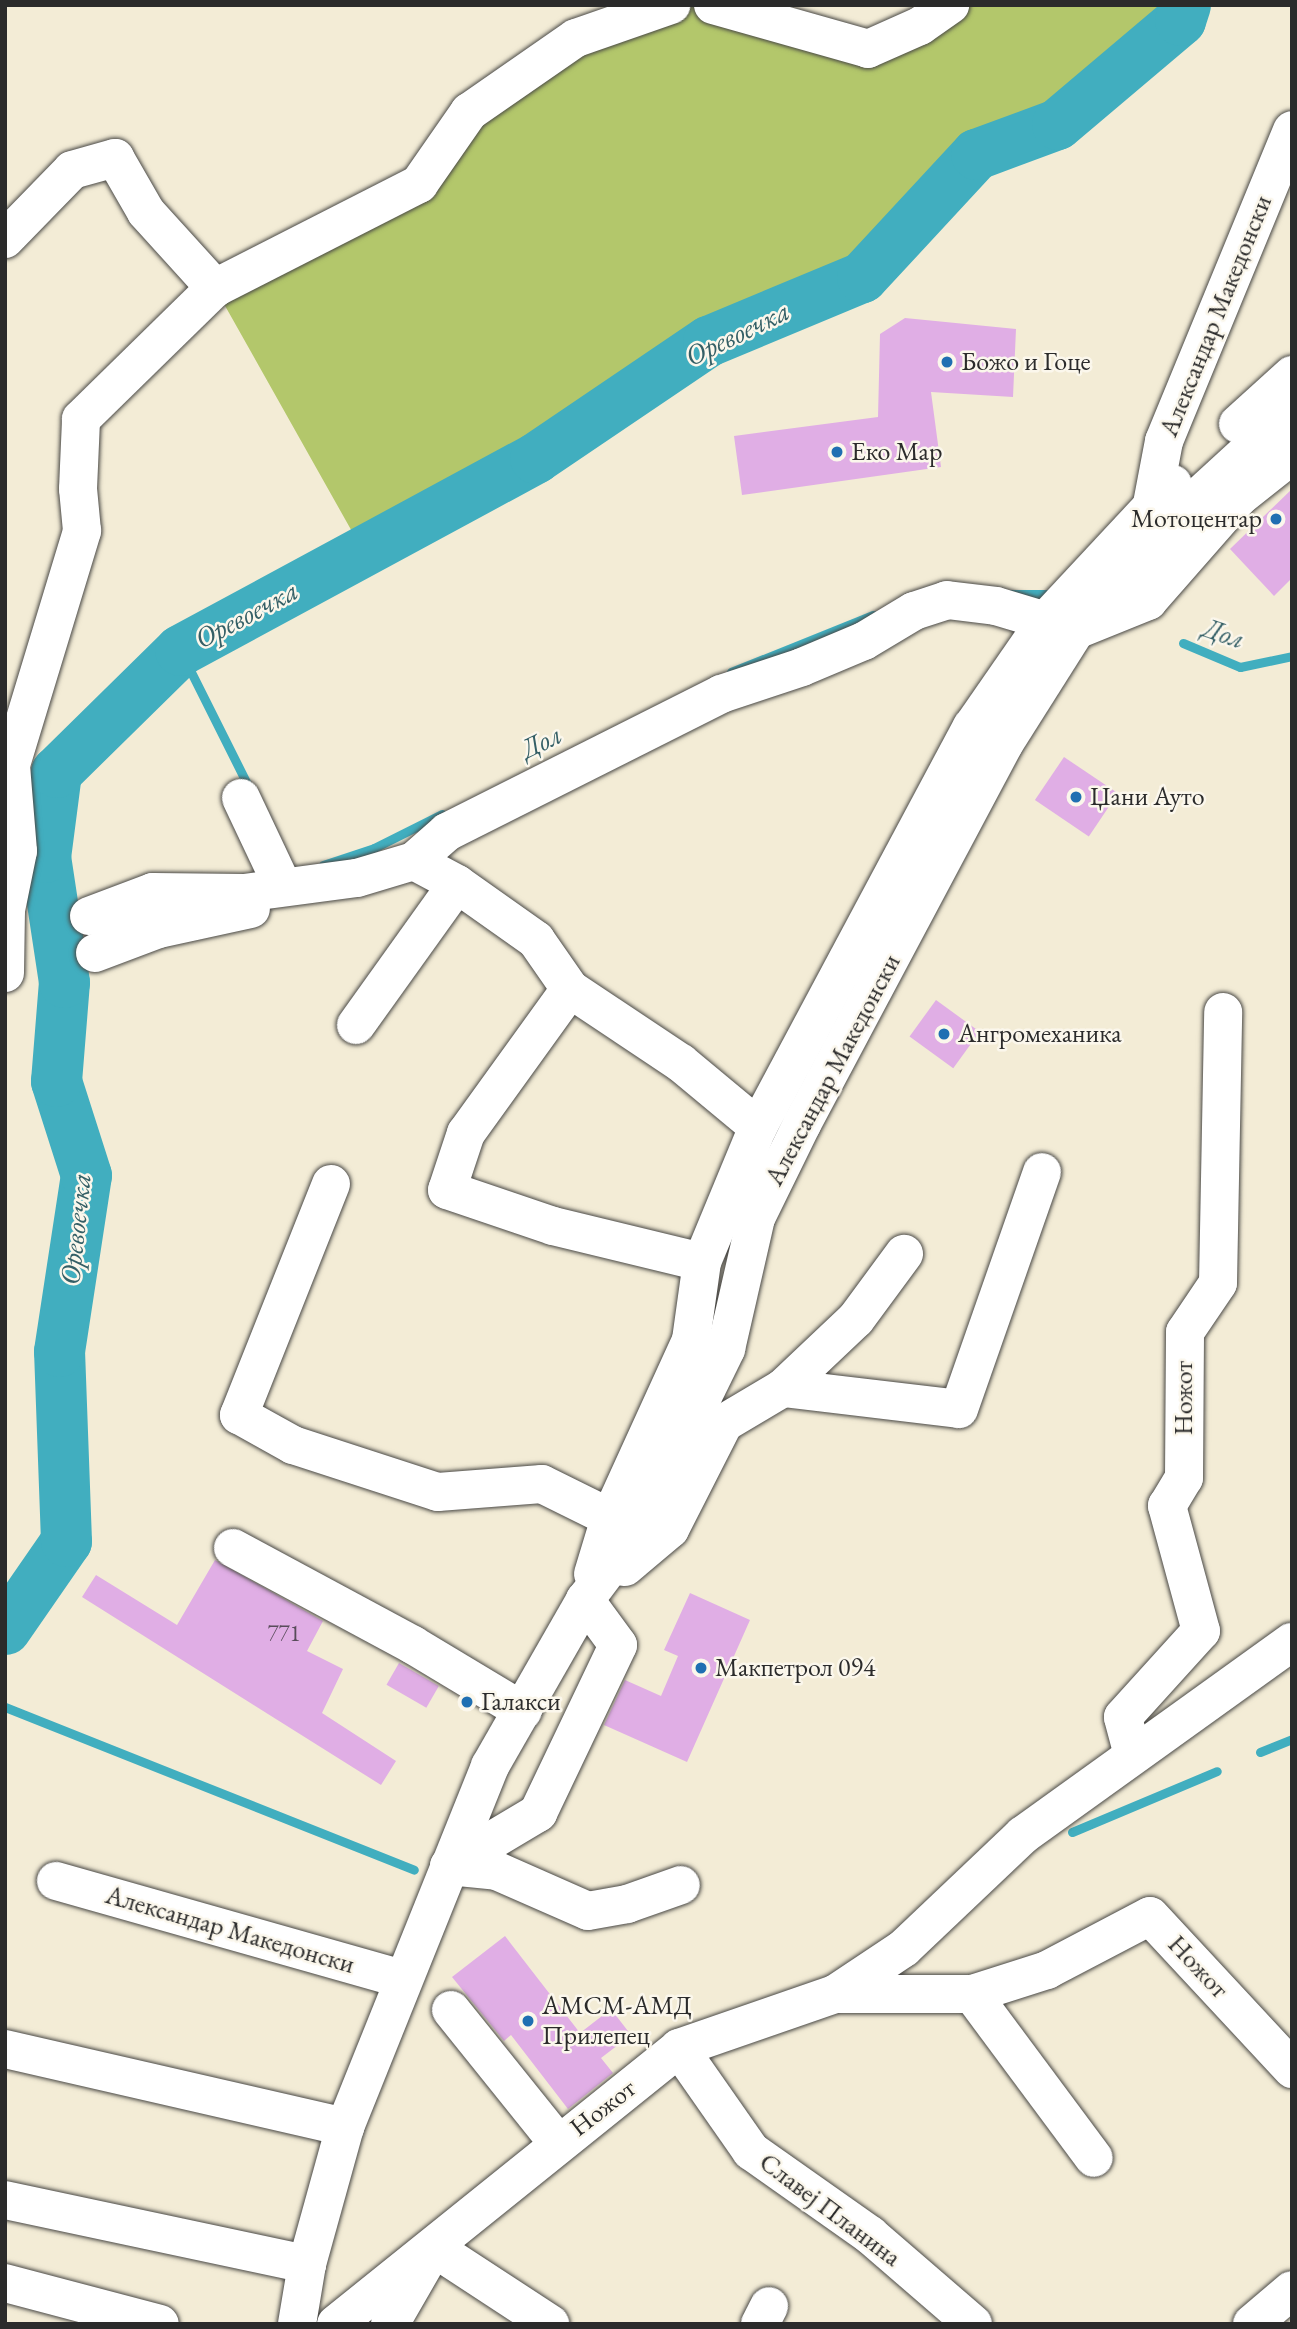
<!DOCTYPE html>
<html>
<head>
<meta charset="utf-8">
<style>
	body { margin:0 }
	#map { position:relative; width:1297px; height:2329px; overflow:hidden; background:#f3ecd6; font-family:"EB Garamond",serif }
	div>[style] { position:absolute }
	.green>* { inset:0; background:#b3c76b }
	.stream>* { height:9px; margin:-4.5px; padding:0 4.5px; transform-origin:4.5px; border-radius:4.5px; background:#41aebf }
	.river>* { height:51px; margin:-25.5px; padding:0 25.5px; transform-origin:25.5px; border-radius:25.5px; background:#41aebf }
	.building>* { inset:0; background:#e0aee5; transform-origin:0 0 }
	.roads { filter:drop-shadow(0 0 2px #494845) drop-shadow(0 0 2px #494845) }
	.minor>* { height:38px; margin:-19px; padding:0 19px; transform-origin:19px; border-radius:19px; background:#fff }
	.dots>* { width:19px; height:19px; translate:-50% -50%; box-sizing:border-box; border:4px solid #fbf7ec; border-radius:50% }
	span { translate:-50% -50%; white-space:nowrap; text-align:center; line-height:1.15; -webkit-text-stroke:5px #fbf7ec; paint-order:stroke }
	.number-label { font-size:23px; color:#584c5a }
	.number-label span { -webkit-text-stroke-width:0 }
	.street-label { font-size:26px; color:#2b2b2b }
	.poi-label { font-size:26px; color:#2b2b2b }
	.left { translate:0 -50%; text-align:left }
	.right { translate:-100% -50%; text-align:right }
	.water-label { font-size:28px; color:#345f66; font-style:italic }
	.frame { position:absolute; inset:0; border:7px solid #2b2b2b; pointer-events:none }
</style>
</head>
<body>
<div id="map">
	<div class="green">
		<div style="clip-path:polygon(671px 5px,713px 5px,868px 49px,950px 5px,1185px 5px,1180px 20px,1057px 124px,976px 154px,862px 277px,708px 341px,535px 458px,363px 551px,215px 288px,419px 184px,469px 112px)"></div>
	</div>
	<div class="stream">
		<div style="left:1010px;top:594px;width:40px"></div>
		<div style="left:1183px;top:643px;width:62px;rotate:22.8deg"></div>
		<div style="left:1240px;top:667px;width:53px;rotate:-11.9deg"></div>
		<div style="left:180px;top:650px;width:154px;rotate:63.4deg"></div>
		<div style="left:731px;top:672px;width:153px;rotate:-21.9deg"></div>
		<div style="left:323px;top:865px;width:54px;rotate:-18.4deg"></div>
		<div style="left:374px;top:848px;width:76px;rotate:-26.6deg"></div>
		<div style="left:5px;top:1707px;width:440px;rotate:21.7deg"></div>
		<div style="left:1260px;top:1752px;width:35px;rotate:-22deg"></div>
		<div style="left:1072px;top:1832px;width:157px;rotate:-22.8deg"></div>
	</div>
	<div class="river">
		<div style="left:5px;top:1629px;width:107px;rotate:-55.3deg"></div>
		<div style="left:66px;top:1541px;width:190px;rotate:-92.1deg"></div>
		<div style="left:59px;top:1351px;width:178px;rotate:-81.3deg"></div>
		<div style="left:86px;top:1175px;width:99px;rotate:-107.7deg"></div>
		<div style="left:56px;top:1081px;width:99px;rotate:-85.4deg"></div>
		<div style="left:64px;top:982px;width:126px;rotate:-98.6deg"></div>
		<div style="left:45px;top:857px;width:86px;rotate:-82.6deg"></div>
		<div style="left:56px;top:772px;width:174px;rotate:-44.5deg"></div>
		<div style="left:180px;top:650px;width:404px;rotate:-28.4deg"></div>
		<div style="left:535px;top:458px;width:209px;rotate:-34.1deg"></div>
		<div style="left:708px;top:341px;width:167px;rotate:-22.6deg"></div>
		<div style="left:862px;top:277px;width:168px;rotate:-47.2deg"></div>
		<div style="left:976px;top:154px;width:86px;rotate:-20.3deg"></div>
		<div style="left:1057px;top:124px;width:161px;rotate:-40.2deg"></div>
		<div style="left:1180px;top:20px;width:16px;rotate:-72deg"></div>
	</div>
	<div class="building">
		<div style="clip-path:polygon(905px 318px,1016px 329px,1013px 397px,931px 392px,941px 467px,742px 495px,734px 436px,878px 417px,880px 334px)"></div>
		<div style="clip-path:polygon(1292px 489px,1292px 578px,1274px 596px,1230px 549px)"></div>
		<div style="left:1064px;top:757px;width:65px;height:52px;rotate:34deg"></div>
		<div style="left:936px;top:1000px;width:54px;height:45px;rotate:36deg"></div>
		<div style="clip-path:polygon(215px 1560px,323px 1621px,307px 1651px,343px 1669px,322px 1713px,396px 1761px,381px 1785px,82px 1597px,96px 1575px,177px 1625px)"></div>
		<div style="clip-path:polygon(690px 1593px,750px 1620px,687px 1762px,604px 1725px,625px 1680px,661px 1696px,678px 1656px,664px 1650px)"></div>
		<div style="left:399px;top:1663px;width:46px;height:25px;rotate:30deg"></div>
		<div style="clip-path:polygon(505px 1936px,580px 2033px,611px 2009px,631px 2035px,601px 2058px,613px 2073px,568px 2109px,511px 2035px,504px 2041px,452px 1977px)"></div>
	</div>
	<div class="roads">
		<div class="minor">
			<div style="left:713px;top:5px;width:161px;rotate:15.8deg"></div>
			<div style="left:868px;top:49px;width:57px;rotate:-23.9deg"></div>
			<div style="left:920px;top:26px;width:37px;rotate:-35deg"></div>
			<div style="left:5px;top:239px;width:96px;rotate:-45.8deg"></div>
			<div style="left:72px;top:170px;width:45px;rotate:-15.6deg"></div>
			<div style="left:115px;top:158px;width:62px;rotate:60.1deg"></div>
			<div style="left:146px;top:212px;width:103px;rotate:47.8deg"></div>
			<div style="left:1238px;top:424px;width:73px;rotate:-42.2deg"></div>
			<div style="left:1152px;top:504px;width:64px;rotate:-79.2deg"></div>
			<div style="left:1164px;top:441px;width:336px;rotate:-67.6deg"></div>
			<div style="left:241px;top:798px;width:98px;rotate:64.7deg"></div>
			<div style="left:414px;top:861px;width:49px;rotate:28.1deg"></div>
			<div style="left:457px;top:884px;width:97px;rotate:35.3deg"></div>
			<div style="left:536px;top:940px;width:60px;rotate:55.2deg"></div>
			<div style="left:570px;top:989px;width:133px;rotate:33.7deg"></div>
			<div style="left:681px;top:1063px;width:100px;rotate:39.7deg"></div>
			<div style="left:89px;top:916px;width:68px;rotate:-20.6deg"></div>
			<div style="left:153px;top:892px;width:91px;rotate:0.6deg"></div>
			<div style="left:244px;top:893px;width:114px;rotate:-7.6deg"></div>
			<div style="left:357px;top:878px;width:59px;rotate:-16.6deg"></div>
			<div style="left:414px;top:861px;width:44px;rotate:-41.3deg"></div>
			<div style="left:447px;top:832px;width:307px;rotate:-26.7deg"></div>
			<div style="left:721px;top:694px;width:85px;rotate:-18.4deg"></div>
			<div style="left:802px;top:667px;width:67px;rotate:-22.8deg"></div>
			<div style="left:864px;top:641px;width:58px;rotate:-31deg"></div>
			<div style="left:914px;top:611px;width:35px;rotate:-18deg"></div>
			<div style="left:947px;top:600px;width:49px;rotate:7deg"></div>
			<div style="left:996px;top:606px;width:84px;rotate:16.7deg"></div>
			<div style="left:1076px;top:630px;width:78px;rotate:-21.9deg"></div>
			<div style="left:1148px;top:601px;width:138px;rotate:-48.8deg"></div>
			<div style="left:1239px;top:497px;width:68px;rotate:-38.4deg"></div>
			<div style="left:95px;top:953px;width:68px;rotate:-20.6deg"></div>
			<div style="left:159px;top:929px;width:94px;rotate:-12.3deg"></div>
			<div style="left:5px;top:973px;width:63px;rotate:-89.1deg"></div>
			<div style="left:6px;top:910px;width:60px;rotate:-78.5deg"></div>
			<div style="left:18px;top:851px;width:86px;rotate:-94.7deg"></div>
			<div style="left:11px;top:765px;width:245px;rotate:-73.1deg"></div>
			<div style="left:82px;top:531px;width:42px;rotate:-95.4deg"></div>
			<div style="left:78px;top:489px;width:70px;rotate:-87.5deg"></div>
			<div style="left:81px;top:419px;width:187px;rotate:-44.4deg"></div>
			<div style="left:215px;top:288px;width:229px;rotate:-27deg"></div>
			<div style="left:419px;top:184px;width:88px;rotate:-55.2deg"></div>
			<div style="left:469px;top:112px;width:130px;rotate:-34.7deg"></div>
			<div style="left:576px;top:38px;width:101px;rotate:-19.2deg"></div>
			<div style="left:570px;top:989px;width:178px;rotate:125.8deg"></div>
			<div style="left:466px;top:1133px;width:60px;rotate:108.4deg"></div>
			<div style="left:447px;top:1190px;width:112px;rotate:18.8deg"></div>
			<div style="left:553px;top:1226px;width:153px;rotate:13.6deg"></div>
			<div style="left:356px;top:1025px;width:173px;rotate:-54.4deg"></div>
			<div style="left:331px;top:1184px;width:249px;rotate:111.7deg"></div>
			<div style="left:239px;top:1415px;width:62px;rotate:29.1deg"></div>
			<div style="left:293px;top:1445px;width:152px;rotate:18deg"></div>
			<div style="left:438px;top:1492px;width:104px;rotate:-4.4deg"></div>
			<div style="left:542px;top:1484px;width:102px;rotate:26.3deg"></div>
			<div style="left:783px;top:1388px;width:177px;rotate:6.8deg"></div>
			<div style="left:959px;top:1409px;width:251px;rotate:-70.7deg"></div>
			<div style="left:233px;top:1548px;width:204px;rotate:28.3deg"></div>
			<div style="left:413px;top:1645px;width:128px;rotate:31deg"></div>
			<div style="left:625px;top:1567px;width:59px;rotate:-40.2deg"></div>
			<div style="left:670px;top:1529px;width:119px;rotate:-63deg"></div>
			<div style="left:724px;top:1423px;width:69px;rotate:-30.7deg"></div>
			<div style="left:783px;top:1388px;width:100px;rotate:-43.4deg"></div>
			<div style="left:856px;top:1319px;width:81px;rotate:-53.6deg"></div>
			<div style="left:593px;top:1574px;width:59px;rotate:-73.1deg"></div>
			<div style="left:610px;top:1518px;width:196px;rotate:-65.5deg"></div>
			<div style="left:691px;top:1340px;width:79px;rotate:-82deg"></div>
			<div style="left:702px;top:1262px;width:146px;rotate:-67.5deg"></div>
			<div style="left:758px;top:1127px;width:454px;rotate:-61.9deg"></div>
			<div style="left:972px;top:727px;width:130px;rotate:-55.3deg"></div>
			<div style="left:1046px;top:620px;width:186px;rotate:-47deg"></div>
			<div style="left:1133px;top:1755px;width:39px;rotate:-105deg"></div>
			<div style="left:1123px;top:1717px;width:116px;rotate:-47.8deg"></div>
			<div style="left:1201px;top:1631px;width:130px;rotate:-105.2deg"></div>
			<div style="left:1167px;top:1506px;width:33px;rotate:-59deg"></div>
			<div style="left:1184px;top:1478px;width:146px;rotate:-89.6deg"></div>
			<div style="left:1185px;top:1332px;width:59px;rotate:-56deg"></div>
			<div style="left:1218px;top:1283px;width:271px;rotate:-88.9deg"></div>
			<div style="left:449px;top:1866px;width:104px;rotate:-30.8deg"></div>
			<div style="left:538px;top:1813px;width:186px;rotate:-64.5deg"></div>
			<div style="left:618px;top:1645px;width:56px;rotate:-126.3deg"></div>
			<div style="left:449px;top:1866px;width:48px;rotate:5.9deg"></div>
			<div style="left:497px;top:1871px;width:99px;rotate:23.7deg"></div>
			<div style="left:588px;top:1911px;width:40px;rotate:-10deg"></div>
			<div style="left:627px;top:1904px;width:57px;rotate:-19.4deg"></div>
			<div style="left:56px;top:1881px;width:361px;rotate:15.8deg"></div>
			<div style="left:835px;top:1994px;width:137px"></div>
			<div style="left:972px;top:1994px;width:79px;rotate:-17.7deg"></div>
			<div style="left:1047px;top:1970px;width:116px;rotate:-27.7deg"></div>
			<div style="left:1150px;top:1916px;width:209px;rotate:47.1deg"></div>
			<div style="left:972px;top:1994px;width:204px;rotate:53.4deg"></div>
			<div style="left:451px;top:2010px;width:171px;rotate:51.2deg"></div>
			<div style="left:679px;top:2048px;width:126px;rotate:55deg"></div>
			<div style="left:751px;top:2151px;width:146px;rotate:35.2deg"></div>
			<div style="left:870px;top:2235px;width:136px;rotate:40.8deg"></div>
			<div style="left:5px;top:2049px;width:349px;rotate:12.9deg"></div>
			<div style="left:5px;top:2200px;width:309px;rotate:12deg"></div>
			<div style="left:434px;top:2248px;width:139px;rotate:33.2deg"></div>
			<div style="left:5px;top:2283px;width:160px;rotate:14.8deg"></div>
			<div style="left:297px;top:2324px;width:61px;rotate:-80.5deg"></div>
			<div style="left:307px;top:2264px;width:142px;rotate:-74.5deg"></div>
			<div style="left:345px;top:2127px;width:389px;rotate:-68.1deg"></div>
			<div style="left:490px;top:1766px;width:191px;rotate:-60.2deg"></div>
			<div style="left:585px;top:1600px;width:86px;rotate:-53deg"></div>
			<div style="left:637px;top:1531px;width:203px;rotate:-63.9deg"></div>
			<div style="left:726px;top:1349px;width:134px;rotate:-77.1deg"></div>
			<div style="left:756px;top:1218px;width:105px;rotate:-63.9deg"></div>
			<div style="left:802px;top:1124px;width:430px;rotate:-62deg"></div>
			<div style="left:1004px;top:744px;width:135px;rotate:-57.7deg"></div>
			<div style="left:1076px;top:630px;width:144px;rotate:-48.7deg"></div>
			<div style="left:1171px;top:522px;width:164px;rotate:-42.5deg"></div>
			<div style="left:336px;top:2324px;width:440px;rotate:-38.8deg"></div>
			<div style="left:679px;top:2048px;width:165px;rotate:-19.1deg"></div>
			<div style="left:835px;top:1994px;width:83px;rotate:-33.7deg"></div>
			<div style="left:904px;top:1948px;width:164px;rotate:-43.5deg"></div>
			<div style="left:1023px;top:1835px;width:331px;rotate:-35.7deg"></div>
			<div style="left:390px;top:2324px;width:68px;rotate:-60deg"></div>
			<div style="left:760px;top:2324px;width:20px;rotate:-63deg"></div>
			<div style="left:1252px;top:2324px;width:52px;rotate:-40.4deg"></div>
		</div>
	</div>
	<div class="dots">
		<div style="left:947px;top:362px;background:#1f6fb2"></div>
		<div style="left:837px;top:452px;background:#1f6fb2"></div>
		<div style="left:1276px;top:519px;background:#1f6fb2"></div>
		<div style="left:1076px;top:797px;background:#1f6fb2"></div>
		<div style="left:944px;top:1034px;background:#1f6fb2"></div>
		<div style="left:701px;top:1668px;background:#1f6fb2"></div>
		<div style="left:467px;top:1702px;background:#1f6fb2"></div>
		<div style="left:528px;top:2021px;background:#1f6fb2"></div>
	</div>
	<div class="number-label">
		<span style="left:284px;top:1633px">771</span>
	</div>
	<div class="street-label">
		<span style="left:1216px;top:316px;rotate:-68deg">Александар Македонски</span>
		<span style="left:833px;top:1070px;rotate:-62deg">Александар Македонски</span>
		<span style="left:1184px;top:1398px;rotate:-90deg">Ножот</span>
		<span style="left:230px;top:1930px;rotate:16deg">Александар Македонски</span>
		<span style="left:1198px;top:1967px;rotate:47deg">Ножот</span>
		<span style="left:603px;top:2108px;rotate:-38deg">Ножот</span>
		<span style="left:830px;top:2210px;rotate:37deg">Славеј Планина</span>
	</div>
	<div class="poi-label">
		<span class="left" style="left:961px;top:362px">Божо и Гоце</span>
		<span class="left" style="left:851px;top:452px">Еко Мар</span>
		<span class="right" style="left:1262px;top:519px">Мотоцентар</span>
		<span class="left" style="left:1090px;top:797px">Џани Ауто</span>
		<span class="left" style="left:958px;top:1034px">Ангромеханика</span>
		<span class="left" style="left:715px;top:1668px">Макпетрол 094</span>
		<span class="left" style="left:481px;top:1702px">Галакси</span>
		<span class="left" style="left:542px;top:2021px">АМСМ-АМД<br>Прилепец</span>
	</div>
	<div class="water-label">
		<span style="left:737px;top:333px;rotate:-26deg">Оревоечка</span>
		<span style="left:246px;top:614px;rotate:-28deg">Оревоечка</span>
		<span style="left:1224px;top:633px;rotate:19deg">Дол</span>
		<span style="left:541px;top:741px;rotate:-26deg">Дол</span>
		<span style="left:75px;top:1229px;rotate:-84deg">Оревоечка</span>
	</div>
	<div class="frame"></div>
</div>
</body>
</html>
